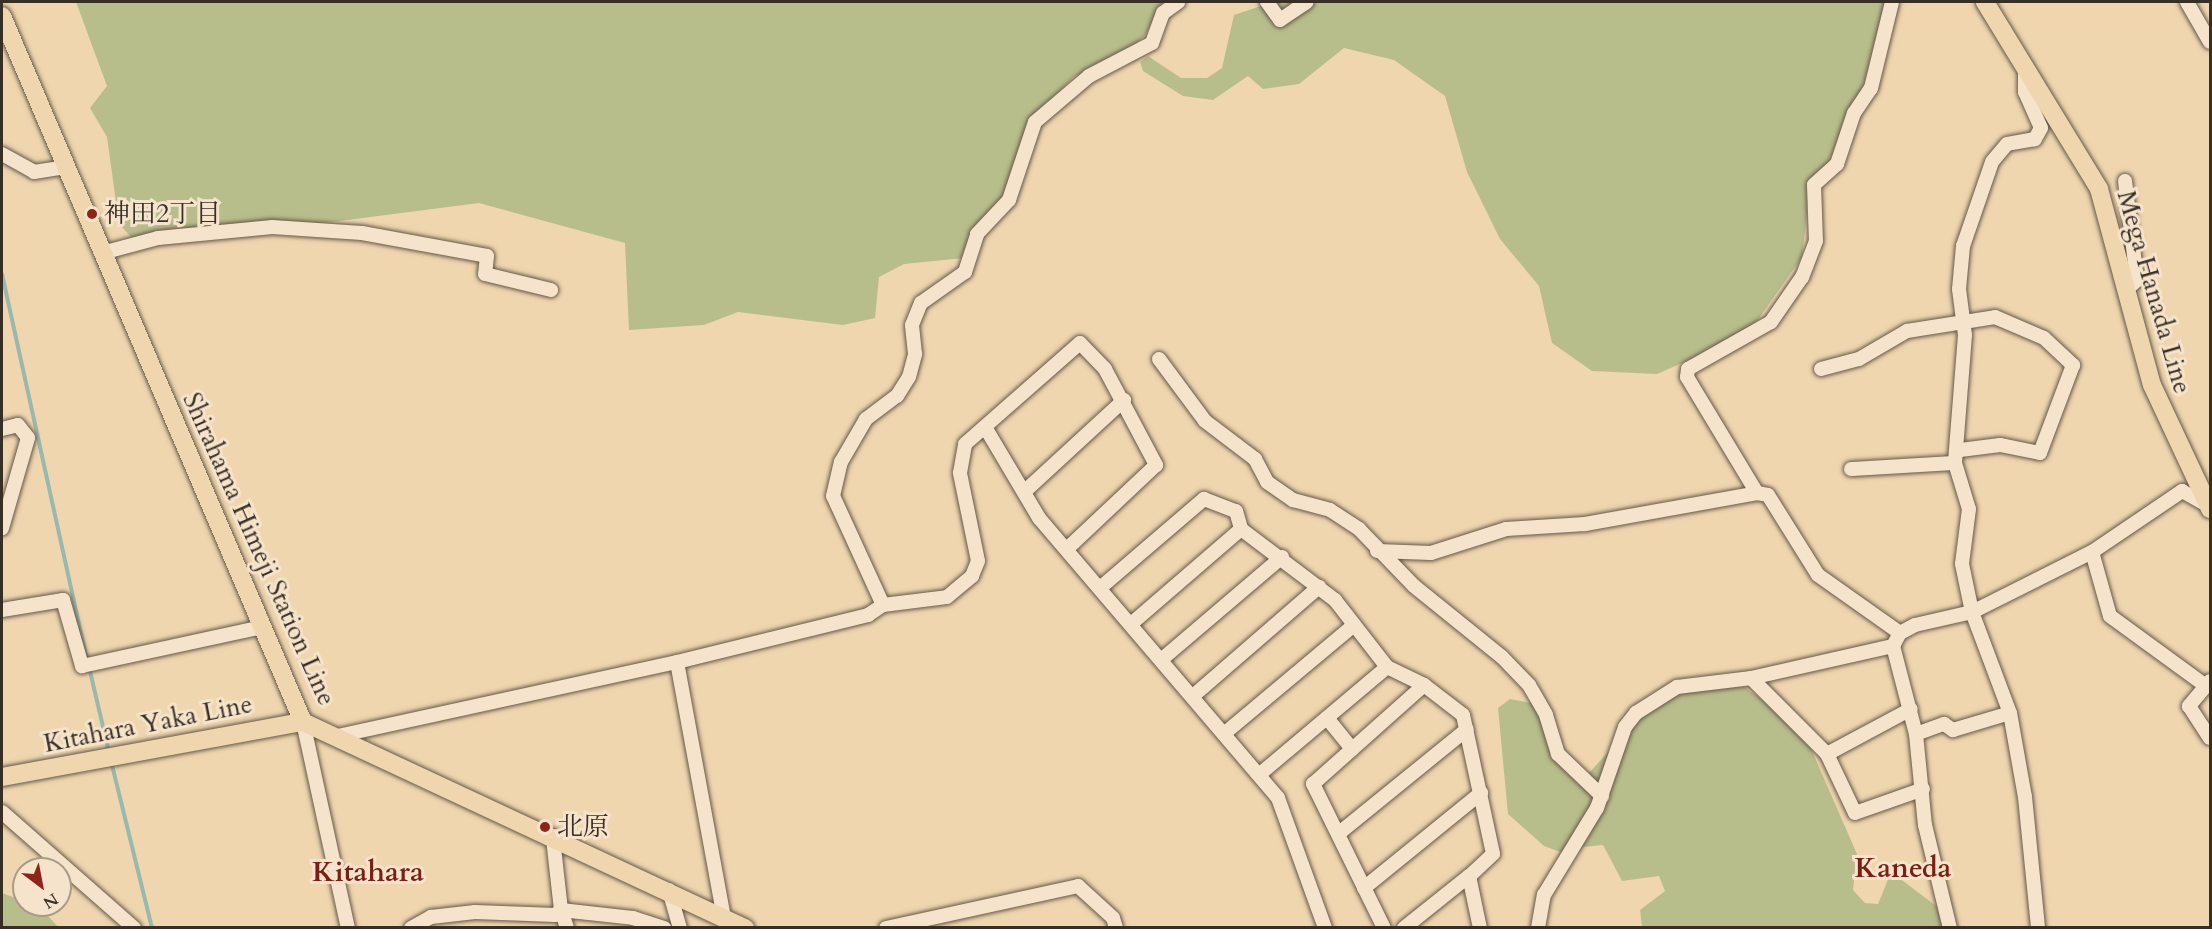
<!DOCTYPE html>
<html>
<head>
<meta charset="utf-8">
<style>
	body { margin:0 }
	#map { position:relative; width:2212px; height:929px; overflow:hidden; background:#efd6af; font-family:Cardo,"Noto Serif JP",serif }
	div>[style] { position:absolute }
	.green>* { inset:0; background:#b8be8b }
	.stream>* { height:4px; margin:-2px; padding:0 2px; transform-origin:2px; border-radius:2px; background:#9ab9ad }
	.roads { filter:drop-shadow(0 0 2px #655848) drop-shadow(0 0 2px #655848) }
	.minor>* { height:14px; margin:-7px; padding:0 7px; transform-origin:7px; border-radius:7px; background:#f5e4cb }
	.major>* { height:18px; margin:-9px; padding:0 9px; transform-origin:9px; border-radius:9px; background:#efd6af }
	.dots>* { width:16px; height:16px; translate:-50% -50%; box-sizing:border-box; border:3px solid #f5e4cb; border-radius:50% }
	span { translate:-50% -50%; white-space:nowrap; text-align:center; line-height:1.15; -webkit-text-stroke:6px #f5e4cb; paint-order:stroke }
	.poi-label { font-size:26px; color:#372e25 }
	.left { translate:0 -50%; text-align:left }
	.street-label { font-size:26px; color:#372e25 }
	.quarter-label { font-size:28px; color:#7a1f14; font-weight:700 }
	.frame { position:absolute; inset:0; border:3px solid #372e25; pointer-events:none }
	.north { position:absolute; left:12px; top:857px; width:60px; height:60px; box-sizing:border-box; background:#f5e4cb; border:2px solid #a99b89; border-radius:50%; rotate:148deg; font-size:16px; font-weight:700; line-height:24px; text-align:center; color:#372e25 }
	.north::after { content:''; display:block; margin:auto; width:21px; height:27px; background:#8f2418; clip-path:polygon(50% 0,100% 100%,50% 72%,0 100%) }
</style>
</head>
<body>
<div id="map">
	<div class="green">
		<div style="clip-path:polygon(76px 2px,1163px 2px,1146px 34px,1128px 51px,1073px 77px,1055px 96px,1030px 131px,1005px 197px,964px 258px,904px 264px,879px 277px,875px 318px,843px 325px,738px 312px,704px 325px,629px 330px,625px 243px,479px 203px,316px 224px,215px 225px,158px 239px,132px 238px,119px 224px,107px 137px,90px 108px,107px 86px)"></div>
		<div style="clip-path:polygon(1273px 2px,1886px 2px,1883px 36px,1840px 142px,1809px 194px,1802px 257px,1748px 334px,1657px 374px,1592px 371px,1552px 343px,1539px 286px,1500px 239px,1467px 172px,1445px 96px,1394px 60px,1344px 48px,1299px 84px,1263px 89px,1248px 76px,1213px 100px,1183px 96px,1143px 71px,1140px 62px,1148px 56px,1181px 78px,1207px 78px,1222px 68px,1234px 15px)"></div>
		<div style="clip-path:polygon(1744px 687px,1782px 714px,1808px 742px,1857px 854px,1853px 890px,1865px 903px,1878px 904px,1891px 872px,1939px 908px,1945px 927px,1642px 927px,1640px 910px,1665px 891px,1659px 876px,1622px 881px,1603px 845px,1583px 847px,1574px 857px,1544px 846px,1508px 814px,1498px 708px,1510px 699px,1536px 704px,1578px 785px,1653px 703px,1700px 689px)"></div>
		<div style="clip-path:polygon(2px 893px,40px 907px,58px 927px,2px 927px)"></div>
	</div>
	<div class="stream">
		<div style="left:2px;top:274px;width:392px;rotate:77.6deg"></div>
		<div style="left:89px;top:667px;width:83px;rotate:76.8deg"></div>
		<div style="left:112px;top:765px;width:168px;rotate:76.2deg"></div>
	</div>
	<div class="roads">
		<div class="minor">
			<div style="left:1267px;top:2px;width:22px;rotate:54deg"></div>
			<div style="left:1280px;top:20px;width:32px;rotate:-34deg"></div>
			<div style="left:1892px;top:2px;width:89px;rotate:103.7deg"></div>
			<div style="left:1871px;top:88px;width:30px;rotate:124deg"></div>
			<div style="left:1854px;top:113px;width:54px;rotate:108.4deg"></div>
			<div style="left:1837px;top:164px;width:31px;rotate:138deg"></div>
			<div style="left:1814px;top:185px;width:56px;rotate:88deg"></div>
			<div style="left:1816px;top:241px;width:39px;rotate:111deg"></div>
			<div style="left:1802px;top:277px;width:55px;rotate:124.6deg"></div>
			<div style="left:1771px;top:322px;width:95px;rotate:150.5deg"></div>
			<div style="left:1688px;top:369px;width:8px;rotate:97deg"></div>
			<div style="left:1687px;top:377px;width:135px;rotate:58.9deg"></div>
			<div style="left:1757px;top:493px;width:11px;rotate:10deg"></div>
			<div style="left:1768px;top:495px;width:94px;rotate:58deg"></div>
			<div style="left:1818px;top:575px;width:100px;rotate:35.3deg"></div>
			<div style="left:2187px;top:2px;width:46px;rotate:60.1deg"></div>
			<div style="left:2025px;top:70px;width:22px;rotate:90deg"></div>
			<div style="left:2025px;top:92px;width:39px;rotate:66deg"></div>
			<div style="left:2041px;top:128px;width:13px;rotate:119deg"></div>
			<div style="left:2035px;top:139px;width:28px;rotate:170deg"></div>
			<div style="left:2007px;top:144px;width:23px;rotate:130deg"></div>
			<div style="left:1992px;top:162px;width:89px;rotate:109deg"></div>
			<div style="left:1963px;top:246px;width:43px;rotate:95.3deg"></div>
			<div style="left:1959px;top:289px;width:46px;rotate:82.6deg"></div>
			<div style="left:1965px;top:335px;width:128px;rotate:94.5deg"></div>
			<div style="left:1955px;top:463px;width:48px;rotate:73.1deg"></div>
			<div style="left:1969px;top:509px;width:55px;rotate:97.3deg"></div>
			<div style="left:1962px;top:564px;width:49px;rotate:78.2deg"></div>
			<div style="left:1972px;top:612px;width:108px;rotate:69.4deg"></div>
			<div style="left:2010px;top:713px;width:85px;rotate:79.9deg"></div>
			<div style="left:2025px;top:797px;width:132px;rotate:84.3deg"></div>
			<div style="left:2px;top:154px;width:37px;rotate:29deg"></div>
			<div style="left:34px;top:172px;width:30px;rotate:-9deg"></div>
			<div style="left:2125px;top:181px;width:100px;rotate:83.1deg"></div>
			<div style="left:2137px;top:280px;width:13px;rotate:138deg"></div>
			<div style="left:102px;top:253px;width:58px;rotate:-15deg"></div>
			<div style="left:158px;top:238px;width:115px;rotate:-5.5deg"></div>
			<div style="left:272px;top:227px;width:90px;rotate:3.8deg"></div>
			<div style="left:362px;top:233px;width:127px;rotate:10.4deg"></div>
			<div style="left:487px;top:256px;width:18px;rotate:96deg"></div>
			<div style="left:485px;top:274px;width:68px;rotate:13.6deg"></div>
			<div style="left:1159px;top:359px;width:77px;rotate:53.4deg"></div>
			<div style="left:1205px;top:421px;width:63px;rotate:37.2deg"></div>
			<div style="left:1255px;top:459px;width:26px;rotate:62deg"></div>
			<div style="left:1267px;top:482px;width:32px;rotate:35deg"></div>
			<div style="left:1293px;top:500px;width:38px;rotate:15deg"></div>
			<div style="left:1330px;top:510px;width:35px;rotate:33deg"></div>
			<div style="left:1359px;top:529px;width:79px;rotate:46deg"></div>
			<div style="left:1414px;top:586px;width:113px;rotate:38.9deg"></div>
			<div style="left:1502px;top:657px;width:39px;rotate:46deg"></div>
			<div style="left:1529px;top:685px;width:34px;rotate:60deg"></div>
			<div style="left:1546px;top:715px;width:41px;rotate:72.9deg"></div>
			<div style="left:1558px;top:754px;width:61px;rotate:43.7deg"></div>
			<div style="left:1821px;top:369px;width:39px;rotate:-15deg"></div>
			<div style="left:1859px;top:359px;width:56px;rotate:-30.3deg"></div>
			<div style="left:1907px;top:331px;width:89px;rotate:-9deg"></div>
			<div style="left:1995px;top:317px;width:53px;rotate:23.2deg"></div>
			<div style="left:2044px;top:338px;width:40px;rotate:43deg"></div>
			<div style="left:2073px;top:365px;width:94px;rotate:110.6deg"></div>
			<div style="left:2040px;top:453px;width:41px;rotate:-168.7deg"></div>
			<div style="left:2000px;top:445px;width:40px;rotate:172.9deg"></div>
			<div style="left:985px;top:427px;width:106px;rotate:59.3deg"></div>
			<div style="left:1039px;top:518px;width:368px;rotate:49.5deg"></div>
			<div style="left:1278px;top:798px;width:138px;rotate:70.1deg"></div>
			<div style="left:2px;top:429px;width:16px;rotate:-14deg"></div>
			<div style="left:18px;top:425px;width:16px;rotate:52deg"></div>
			<div style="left:28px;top:438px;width:94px;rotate:106.1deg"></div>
			<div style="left:1851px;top:469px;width:104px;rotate:-3.3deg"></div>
			<div style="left:1024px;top:492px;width:136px;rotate:-42.6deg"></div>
			<div style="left:1377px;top:551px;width:54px;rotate:2.1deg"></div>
			<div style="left:1431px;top:553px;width:79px;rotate:-17.7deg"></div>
			<div style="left:1506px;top:529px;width:79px;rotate:-3.6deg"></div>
			<div style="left:1585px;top:524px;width:175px;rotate:-10.2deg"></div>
			<div style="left:2092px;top:552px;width:66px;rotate:74.3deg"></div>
			<div style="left:2110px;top:616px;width:119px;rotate:36.1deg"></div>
			<div style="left:1100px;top:588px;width:137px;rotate:-40.6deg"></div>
			<div style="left:1204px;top:499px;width:34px;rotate:21deg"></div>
			<div style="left:1236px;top:511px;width:19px;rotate:74deg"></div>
			<div style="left:1241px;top:529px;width:118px;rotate:37.1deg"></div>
			<div style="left:1335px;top:600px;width:85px;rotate:52.2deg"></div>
			<div style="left:1387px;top:667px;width:41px;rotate:25.9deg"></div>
			<div style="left:1424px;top:685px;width:49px;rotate:37.6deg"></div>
			<div style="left:1463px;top:715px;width:142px;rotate:77.8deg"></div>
			<div style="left:1493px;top:854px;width:33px;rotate:137deg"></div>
			<div style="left:1469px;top:876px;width:53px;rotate:78.1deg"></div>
			<div style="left:883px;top:605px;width:120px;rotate:-114.6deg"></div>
			<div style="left:833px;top:496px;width:35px;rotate:-77deg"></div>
			<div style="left:841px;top:462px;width:50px;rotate:-59.8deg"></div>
			<div style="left:866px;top:419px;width:39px;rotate:-37deg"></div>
			<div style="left:897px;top:396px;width:22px;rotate:-58deg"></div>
			<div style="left:909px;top:377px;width:24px;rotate:-75deg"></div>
			<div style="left:915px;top:354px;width:29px;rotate:-96deg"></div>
			<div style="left:912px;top:325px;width:24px;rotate:-68deg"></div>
			<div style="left:921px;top:303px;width:54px;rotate:-35.2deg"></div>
			<div style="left:965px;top:272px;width:40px;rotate:-72deg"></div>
			<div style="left:977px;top:234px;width:47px;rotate:-46.7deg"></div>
			<div style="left:1009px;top:200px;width:82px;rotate:-71.6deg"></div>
			<div style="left:1035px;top:122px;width:71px;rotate:-40.4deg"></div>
			<div style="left:1089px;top:76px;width:71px;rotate:-27.6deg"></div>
			<div style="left:1152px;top:43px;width:32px;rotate:-70deg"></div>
			<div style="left:1163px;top:13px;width:19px;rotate:-36deg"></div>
			<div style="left:2px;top:610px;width:62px;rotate:-9.3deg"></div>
			<div style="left:63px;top:600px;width:69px;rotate:73.9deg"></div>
			<div style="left:82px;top:666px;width:184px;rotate:-12.2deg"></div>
			<div style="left:1131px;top:624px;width:145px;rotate:-40.8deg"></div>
			<div style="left:1893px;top:646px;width:91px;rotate:75.4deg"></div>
			<div style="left:1916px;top:734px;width:91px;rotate:84.4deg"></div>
			<div style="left:1925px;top:825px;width:106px;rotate:76.4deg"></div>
			<div style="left:1161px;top:660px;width:159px;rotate:-40.4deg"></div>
			<div style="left:677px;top:662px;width:259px;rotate:79.6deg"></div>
			<div style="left:1751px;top:678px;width:107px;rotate:45deg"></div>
			<div style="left:1827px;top:754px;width:65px;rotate:64.6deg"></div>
			<div style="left:1855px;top:813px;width:72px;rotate:-19.4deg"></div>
			<div style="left:2210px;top:681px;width:33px;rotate:130deg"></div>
			<div style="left:2189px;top:706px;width:38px;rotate:57deg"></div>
			<div style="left:1193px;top:696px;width:167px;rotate:-40.9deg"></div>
			<div style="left:1327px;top:718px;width:40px;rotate:51deg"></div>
			<div style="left:303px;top:722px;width:211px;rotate:77.7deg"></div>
			<div style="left:1225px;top:733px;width:168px;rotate:-39.9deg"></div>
			<div style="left:1916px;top:734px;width:30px;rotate:-20deg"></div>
			<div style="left:1944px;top:724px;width:11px;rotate:34deg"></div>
			<div style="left:1953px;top:730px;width:59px;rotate:-16.6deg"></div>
			<div style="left:333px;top:737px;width:352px;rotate:-12.3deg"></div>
			<div style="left:677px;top:662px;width:197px;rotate:-13.8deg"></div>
			<div style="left:868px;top:615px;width:18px;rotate:-34deg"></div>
			<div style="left:883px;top:605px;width:64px;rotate:-7.1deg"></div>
			<div style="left:947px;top:597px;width:33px;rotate:-40deg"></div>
			<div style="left:972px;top:576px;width:16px;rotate:-68deg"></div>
			<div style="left:978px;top:561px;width:90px;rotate:-101.6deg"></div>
			<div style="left:960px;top:473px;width:29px;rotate:-80deg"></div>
			<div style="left:965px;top:444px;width:153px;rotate:-41.3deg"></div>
			<div style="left:1080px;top:343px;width:36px;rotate:46deg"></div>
			<div style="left:1105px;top:369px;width:109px;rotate:62deg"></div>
			<div style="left:1156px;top:465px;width:122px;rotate:136.7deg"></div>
			<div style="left:1827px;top:754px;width:95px;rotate:-28.2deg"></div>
			<div style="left:1260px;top:774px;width:166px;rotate:-40.1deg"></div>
			<div style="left:2px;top:812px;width:176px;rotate:41.3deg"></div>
			<div style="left:1338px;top:834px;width:166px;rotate:-39.1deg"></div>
			<div style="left:1364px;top:888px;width:151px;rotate:-39.1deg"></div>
			<div style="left:669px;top:890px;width:40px;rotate:74deg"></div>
			<div style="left:411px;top:928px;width:23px;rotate:-29deg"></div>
			<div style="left:431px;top:917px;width:44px;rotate:-6.5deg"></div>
			<div style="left:475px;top:912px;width:80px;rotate:2.1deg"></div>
			<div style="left:555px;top:915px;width:8px;rotate:-40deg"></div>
			<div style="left:561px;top:910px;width:71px;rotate:-96.4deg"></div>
			<div style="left:567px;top:928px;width:19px;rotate:-108deg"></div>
			<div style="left:561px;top:910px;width:72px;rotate:6.3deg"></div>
			<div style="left:633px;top:918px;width:33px;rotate:18deg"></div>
			<div style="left:886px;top:928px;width:197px;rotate:-12.3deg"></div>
			<div style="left:1078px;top:886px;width:47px;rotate:42.4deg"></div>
			<div style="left:1113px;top:918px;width:10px;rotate:73deg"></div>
			<div style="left:1384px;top:928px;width:161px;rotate:-116.2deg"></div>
			<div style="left:1313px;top:784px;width:149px;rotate:-41.7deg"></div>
			<div style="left:1404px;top:928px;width:83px;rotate:-38.7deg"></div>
			<div style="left:1538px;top:928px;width:34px;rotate:-80deg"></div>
			<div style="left:1544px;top:895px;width:102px;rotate:-58.7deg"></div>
			<div style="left:1597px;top:808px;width:86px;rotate:-70.9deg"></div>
			<div style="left:1625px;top:727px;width:18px;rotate:-52deg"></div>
			<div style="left:1636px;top:713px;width:49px;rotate:-32.4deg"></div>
			<div style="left:1677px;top:687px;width:75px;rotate:-6.9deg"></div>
			<div style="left:1751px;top:678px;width:146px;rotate:-12.7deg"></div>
			<div style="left:1893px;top:646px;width:15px;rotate:-62deg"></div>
			<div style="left:1900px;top:633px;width:17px;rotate:-28deg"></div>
			<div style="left:1915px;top:625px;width:58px;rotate:-12.8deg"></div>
			<div style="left:1972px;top:612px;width:134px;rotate:-26.6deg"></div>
			<div style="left:2092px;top:552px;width:109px;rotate:-34.1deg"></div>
			<div style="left:2182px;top:491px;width:31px;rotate:29deg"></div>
		</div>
		<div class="major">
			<div style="left:1985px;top:2px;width:219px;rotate:58.6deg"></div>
			<div style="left:2099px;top:189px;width:203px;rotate:74.9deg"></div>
			<div style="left:2152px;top:385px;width:137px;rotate:64.9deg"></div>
			<div style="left:2px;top:16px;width:767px;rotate:66.91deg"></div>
			<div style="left:303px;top:722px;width:488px;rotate:25deg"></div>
			<div style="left:2px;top:777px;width:306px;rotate:-10.4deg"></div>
		</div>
	</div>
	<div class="dots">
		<div style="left:92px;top:214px;background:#8f2418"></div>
		<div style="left:545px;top:827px;background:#8f2418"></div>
	</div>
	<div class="poi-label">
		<span class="left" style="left:104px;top:214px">神田2丁目</span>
		<span class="left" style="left:557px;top:827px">北原</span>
	</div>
	<div class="street-label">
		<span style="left:2154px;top:292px;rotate:74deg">Mega Hanada Line</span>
		<span style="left:259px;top:549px;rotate:66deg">Shirahama Himeji Station Line</span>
		<span style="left:148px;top:724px;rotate:-11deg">Kitahara Yaka Line</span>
	</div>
	<div class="quarter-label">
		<span style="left:1903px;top:868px">Kaneda</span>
		<span style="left:368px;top:872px">Kitahara</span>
	</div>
	<div class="frame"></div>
	<div class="north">N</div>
</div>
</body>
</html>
